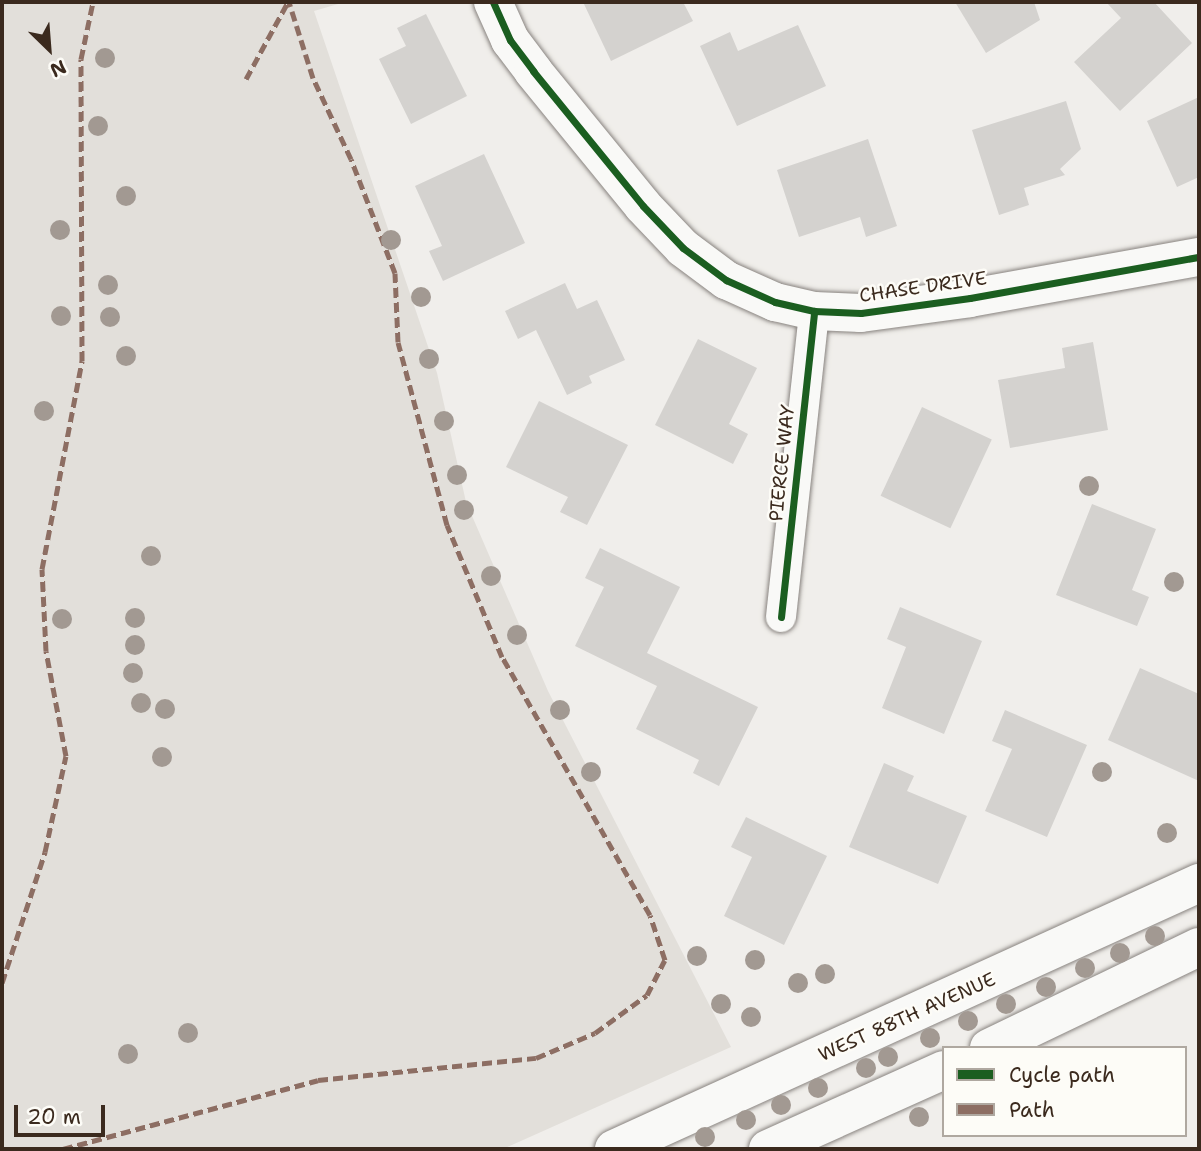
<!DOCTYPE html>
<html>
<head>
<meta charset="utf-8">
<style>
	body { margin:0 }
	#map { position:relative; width:1201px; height:1151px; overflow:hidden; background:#f0eeeb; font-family:"Shantell Sans",sans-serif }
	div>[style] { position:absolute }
	.green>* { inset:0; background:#e2dfda }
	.building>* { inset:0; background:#d4d2cf; transform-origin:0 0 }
	.roads { filter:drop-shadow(0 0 2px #88837f) drop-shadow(0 0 2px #88837f) }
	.street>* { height:30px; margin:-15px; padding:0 15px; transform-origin:15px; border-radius:15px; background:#f9f9f7 }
	.secondary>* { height:38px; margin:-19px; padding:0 19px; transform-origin:19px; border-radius:19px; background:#f9f9f7 }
	.primary>* { height:38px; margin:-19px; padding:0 19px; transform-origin:19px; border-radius:19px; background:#f9f9f7 }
	.quiet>* { height:5px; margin-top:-2.5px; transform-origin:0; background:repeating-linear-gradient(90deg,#8d6e63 0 10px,transparent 0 15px) }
	.cycleway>* { height:7px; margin:-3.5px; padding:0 3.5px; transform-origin:3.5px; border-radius:3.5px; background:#1b5e20 }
	.trees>* { width:20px; height:20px; margin:-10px; border-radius:50%; background:#a29992 }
	span { translate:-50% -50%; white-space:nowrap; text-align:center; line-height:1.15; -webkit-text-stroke:5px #fdfcf7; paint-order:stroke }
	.street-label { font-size:19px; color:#3b2a1e }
	.frame { position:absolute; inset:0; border:4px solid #3b2a1e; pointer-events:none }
	.legend { position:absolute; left:942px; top:1046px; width:245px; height:91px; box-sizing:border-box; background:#fdfcf7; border:2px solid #afa8a0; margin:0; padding:9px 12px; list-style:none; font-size:21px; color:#3b2a1e }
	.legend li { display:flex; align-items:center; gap:14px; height:35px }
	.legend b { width:35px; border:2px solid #afa8a0 }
	.north { position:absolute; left:14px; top:14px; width:70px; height:70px; -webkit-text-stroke:5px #fdfcf7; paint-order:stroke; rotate:155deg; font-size:19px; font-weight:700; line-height:28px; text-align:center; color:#3b2a1e }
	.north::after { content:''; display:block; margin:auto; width:24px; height:32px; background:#3b2a1e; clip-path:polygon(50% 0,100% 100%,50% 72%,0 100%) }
	.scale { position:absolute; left:14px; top:1105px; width:91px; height:32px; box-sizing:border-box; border:4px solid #3b2a1e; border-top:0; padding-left:9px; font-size:21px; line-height:24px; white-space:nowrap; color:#3b2a1e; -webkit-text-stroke:5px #fdfcf7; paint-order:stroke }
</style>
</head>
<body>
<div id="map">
	<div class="green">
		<div style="clip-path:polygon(2px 2px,345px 2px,314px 11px,437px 373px,466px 502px,548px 691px,731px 1047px,503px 1149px,2px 1149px)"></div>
	</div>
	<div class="building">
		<div style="clip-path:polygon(583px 2px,683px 2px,693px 21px,611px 61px)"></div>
		<div style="clip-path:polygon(955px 2px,1034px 2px,1040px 20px,986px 53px)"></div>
		<div style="clip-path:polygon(1106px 2px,1154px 2px,1192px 43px,1120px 111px,1074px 62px,1121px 18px)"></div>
		<div style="clip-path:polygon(426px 14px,467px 96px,411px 124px,379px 59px,406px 46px,397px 28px)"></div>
		<div style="clip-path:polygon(798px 25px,826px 86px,737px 126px,700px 46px,730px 32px,738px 51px)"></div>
		<div style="clip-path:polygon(1199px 97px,1199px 177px,1177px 187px,1147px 121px)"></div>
		<div style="clip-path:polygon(1066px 101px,1081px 149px,1060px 169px,1065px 175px,1024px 188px,1029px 205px,999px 215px,972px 130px)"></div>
		<div style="clip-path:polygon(868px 139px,897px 226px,866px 237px,860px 217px,799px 237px,777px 170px)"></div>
		<div style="clip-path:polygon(484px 154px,525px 243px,443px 281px,429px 251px,442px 246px,415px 186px)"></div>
		<div style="clip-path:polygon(565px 283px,577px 309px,597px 300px,625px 360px,589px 376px,592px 383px,567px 395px,536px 330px,518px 339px,505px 311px)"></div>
		<div style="clip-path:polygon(698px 339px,757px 368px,729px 424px,748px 434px,733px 464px,655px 425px)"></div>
		<div style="clip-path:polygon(1093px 342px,1108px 430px,1010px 448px,998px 380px,1065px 368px,1062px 348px)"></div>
		<div style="clip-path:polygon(539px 401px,628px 445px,587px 525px,560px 512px,568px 497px,506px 467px)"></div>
		<div style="left:922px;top:407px;width:77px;height:98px;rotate:25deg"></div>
		<div style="clip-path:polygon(1092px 504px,1156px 529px,1132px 590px,1149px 597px,1137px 626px,1056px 595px)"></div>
		<div style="clip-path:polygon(600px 548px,680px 587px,647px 653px,758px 707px,719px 786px,693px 773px,699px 760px,636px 729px,657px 686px,575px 646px,604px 587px,585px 578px)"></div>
		<div style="clip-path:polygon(900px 607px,982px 641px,944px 734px,882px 708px,906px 647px,887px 639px)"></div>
		<div style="clip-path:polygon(1140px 668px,1199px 694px,1199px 781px,1108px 740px)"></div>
		<div style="clip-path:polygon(1005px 710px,1087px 745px,1047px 837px,985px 811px,1012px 749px,992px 741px)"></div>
		<div style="clip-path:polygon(884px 763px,914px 776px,907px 791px,967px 816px,938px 884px,849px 847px)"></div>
		<div style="clip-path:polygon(746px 817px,827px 856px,784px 945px,724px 916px,752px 857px,731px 847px)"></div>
	</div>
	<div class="roads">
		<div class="street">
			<div style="left:781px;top:617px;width:308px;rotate:-83.8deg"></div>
		</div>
		<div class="secondary">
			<div style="left:493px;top:2px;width:42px;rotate:65.9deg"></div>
			<div style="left:510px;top:40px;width:39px;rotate:53deg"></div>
			<div style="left:533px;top:71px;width:174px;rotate:50.8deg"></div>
			<div style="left:643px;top:206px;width:58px;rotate:46.4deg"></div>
			<div style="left:683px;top:248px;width:54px;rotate:36.7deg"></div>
			<div style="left:726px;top:280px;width:54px;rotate:24.2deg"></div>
			<div style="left:775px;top:302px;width:40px;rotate:13deg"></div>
			<div style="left:814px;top:311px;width:47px;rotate:2.4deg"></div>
			<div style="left:861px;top:313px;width:110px;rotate:-7.8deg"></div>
			<div style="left:970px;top:298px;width:233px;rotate:-10.2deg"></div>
		</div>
		<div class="primary">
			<div style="left:989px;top:1048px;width:233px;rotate:-25.7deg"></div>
			<div style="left:614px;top:1149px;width:643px;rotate:-24.45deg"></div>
			<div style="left:768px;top:1149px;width:193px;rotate:-24.2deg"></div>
		</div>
	</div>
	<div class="quiet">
		<div style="left:246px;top:79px;width:88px;rotate:-61.4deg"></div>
		<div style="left:2px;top:983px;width:138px;rotate:-71.8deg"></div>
		<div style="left:45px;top:852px;width:98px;rotate:-77.7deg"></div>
		<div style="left:66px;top:756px;width:107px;rotate:-100.8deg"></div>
		<div style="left:46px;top:651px;width:82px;rotate:-92.8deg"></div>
		<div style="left:42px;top:569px;width:212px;rotate:-79.1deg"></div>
		<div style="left:82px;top:361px;width:302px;rotate:-90.2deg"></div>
		<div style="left:81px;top:59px;width:58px;rotate:-78.1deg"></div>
		<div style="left:63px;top:1149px;width:264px;rotate:-15.1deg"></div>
		<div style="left:318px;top:1080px;width:219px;rotate:-5.8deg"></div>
		<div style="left:536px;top:1058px;width:64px;rotate:-23deg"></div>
		<div style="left:595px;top:1033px;width:64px;rotate:-36.2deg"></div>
		<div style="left:647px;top:995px;width:39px;rotate:-63deg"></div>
		<div style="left:665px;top:960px;width:47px;rotate:-108.4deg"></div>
		<div style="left:650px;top:915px;width:297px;rotate:-119.8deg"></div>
		<div style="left:502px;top:657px;width:143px;rotate:-112.6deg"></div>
		<div style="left:447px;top:525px;width:189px;rotate:-105deg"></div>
		<div style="left:398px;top:342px;width:69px;rotate:-92.5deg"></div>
		<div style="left:395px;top:273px;width:122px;rotate:-111.1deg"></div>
		<div style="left:351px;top:159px;width:89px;rotate:-115.1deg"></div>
		<div style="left:313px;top:78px;width:80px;rotate:-107.5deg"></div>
	</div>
	<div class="cycleway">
		<div style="left:493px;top:2px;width:42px;rotate:65.9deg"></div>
		<div style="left:510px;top:40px;width:39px;rotate:53deg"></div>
		<div style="left:533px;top:71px;width:174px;rotate:50.8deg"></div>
		<div style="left:643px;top:206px;width:58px;rotate:46.4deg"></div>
		<div style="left:683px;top:248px;width:54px;rotate:36.7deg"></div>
		<div style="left:726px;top:280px;width:54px;rotate:24.2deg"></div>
		<div style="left:775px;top:302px;width:40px;rotate:13deg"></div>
		<div style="left:814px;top:311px;width:47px;rotate:2.4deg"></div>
		<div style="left:861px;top:313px;width:110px;rotate:-7.8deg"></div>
		<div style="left:970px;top:298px;width:233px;rotate:-10.2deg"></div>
		<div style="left:781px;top:617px;width:308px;rotate:-83.8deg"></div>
	</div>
	<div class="trees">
		<div style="left:105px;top:58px"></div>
		<div style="left:98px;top:126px"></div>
		<div style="left:126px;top:196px"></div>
		<div style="left:60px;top:230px"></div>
		<div style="left:391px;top:240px"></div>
		<div style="left:108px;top:285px"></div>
		<div style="left:421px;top:297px"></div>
		<div style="left:61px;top:316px"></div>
		<div style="left:110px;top:317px"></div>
		<div style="left:126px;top:356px"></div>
		<div style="left:429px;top:359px"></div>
		<div style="left:44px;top:411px"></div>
		<div style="left:444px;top:421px"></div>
		<div style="left:457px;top:475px"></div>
		<div style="left:1089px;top:486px"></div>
		<div style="left:464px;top:510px"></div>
		<div style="left:151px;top:556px"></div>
		<div style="left:491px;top:576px"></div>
		<div style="left:1174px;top:582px"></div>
		<div style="left:135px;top:618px"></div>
		<div style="left:62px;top:619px"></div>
		<div style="left:517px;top:635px"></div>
		<div style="left:135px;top:645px"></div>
		<div style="left:133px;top:673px"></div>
		<div style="left:141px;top:703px"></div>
		<div style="left:165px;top:709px"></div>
		<div style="left:560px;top:710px"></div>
		<div style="left:162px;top:757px"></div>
		<div style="left:591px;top:772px"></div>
		<div style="left:1102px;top:772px"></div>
		<div style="left:1167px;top:833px"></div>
		<div style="left:1155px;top:936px"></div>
		<div style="left:1120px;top:953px"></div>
		<div style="left:697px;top:956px"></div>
		<div style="left:755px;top:960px"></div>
		<div style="left:1085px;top:968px"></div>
		<div style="left:825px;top:974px"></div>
		<div style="left:798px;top:983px"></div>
		<div style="left:1046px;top:987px"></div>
		<div style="left:721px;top:1004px"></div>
		<div style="left:1006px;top:1004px"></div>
		<div style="left:751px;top:1017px"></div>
		<div style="left:968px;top:1021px"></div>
		<div style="left:188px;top:1033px"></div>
		<div style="left:930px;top:1038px"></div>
		<div style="left:128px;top:1054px"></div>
		<div style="left:888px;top:1057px"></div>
		<div style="left:866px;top:1068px"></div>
		<div style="left:818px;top:1088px"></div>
		<div style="left:781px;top:1105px"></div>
		<div style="left:919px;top:1117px"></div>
		<div style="left:746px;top:1120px"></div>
		<div style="left:705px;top:1137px"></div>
	</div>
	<div class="street-label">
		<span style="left:923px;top:287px;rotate:-8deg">CHASE DRIVE</span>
		<span style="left:782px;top:463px;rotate:-84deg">PIERCE WAY</span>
		<span style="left:907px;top:1017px;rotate:-24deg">WEST 88TH AVENUE</span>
	</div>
	<div class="frame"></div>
	<ul class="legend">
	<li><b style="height:9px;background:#1b5e20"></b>Cycle path</li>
	<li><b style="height:9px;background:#8d6e63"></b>Path</li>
	</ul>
	<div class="north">N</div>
	<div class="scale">20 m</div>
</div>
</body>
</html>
